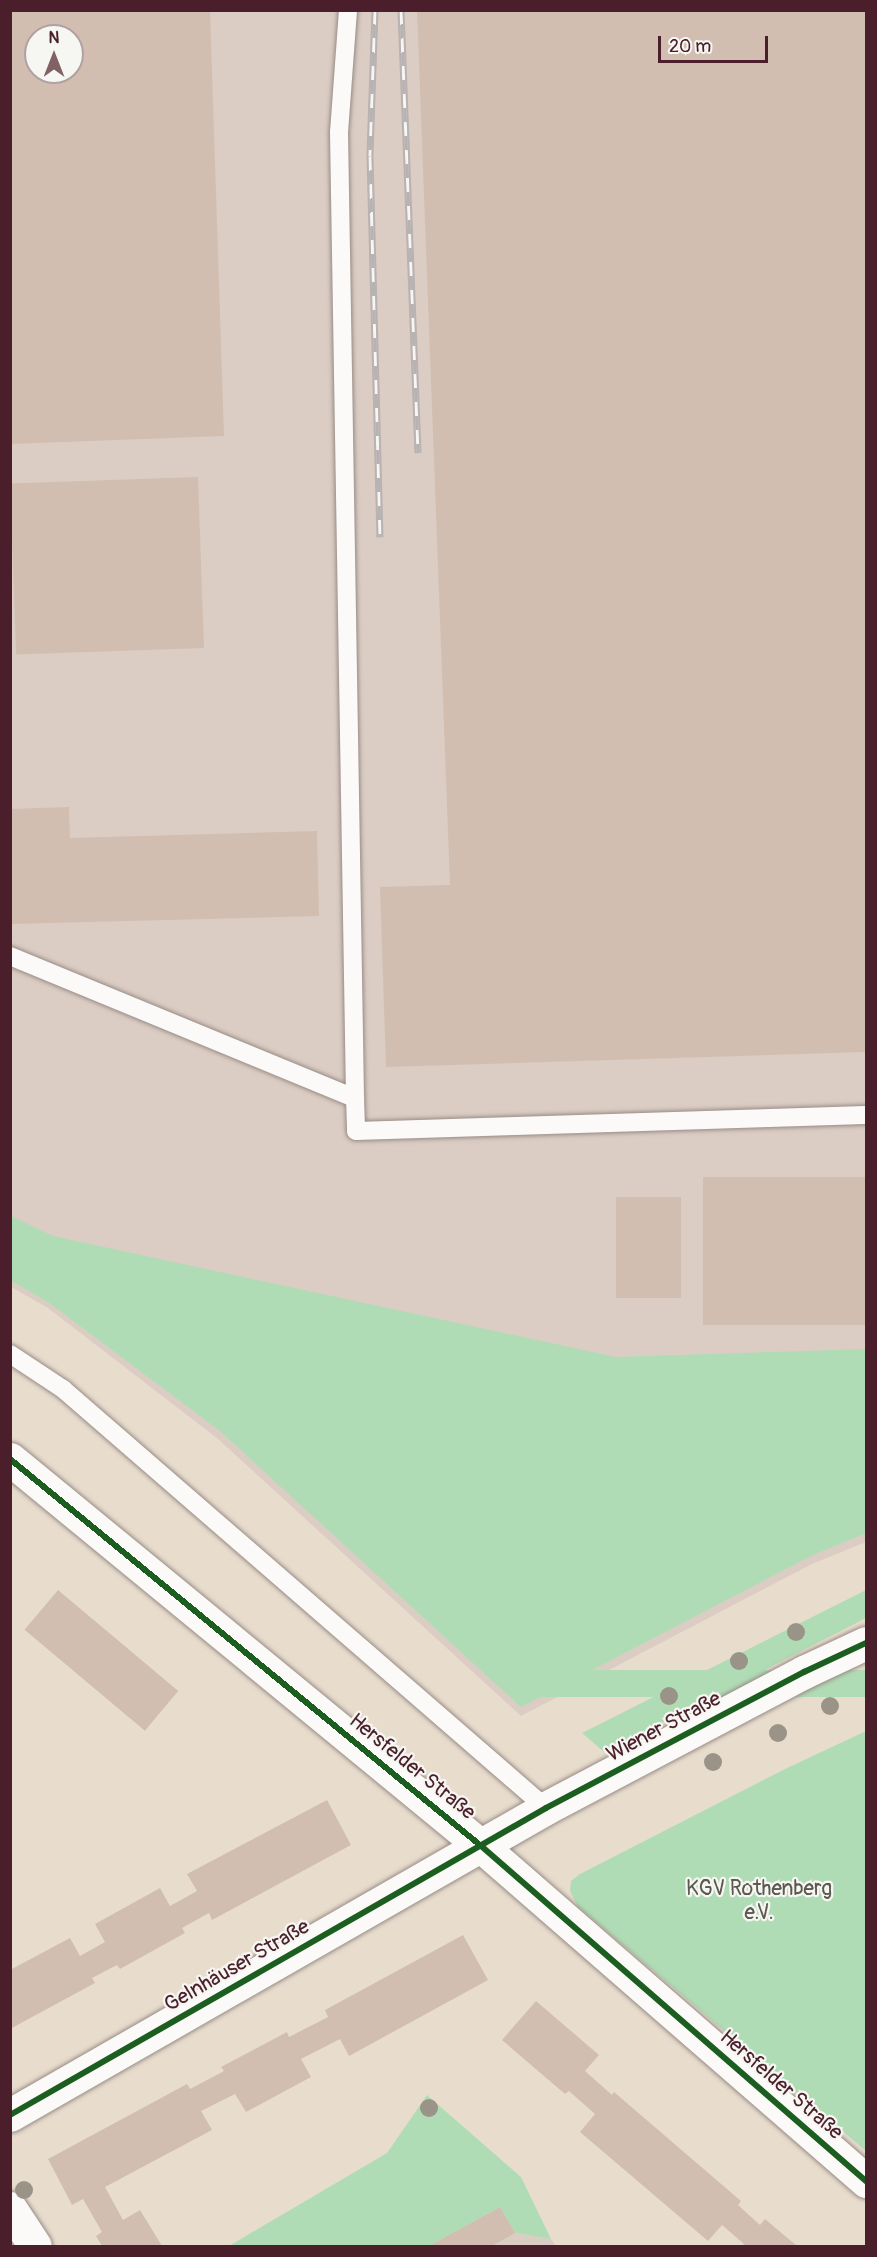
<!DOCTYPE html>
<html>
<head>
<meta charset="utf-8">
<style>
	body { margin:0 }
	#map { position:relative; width:877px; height:2257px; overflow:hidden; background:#e8ddcd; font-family:Pangolin,sans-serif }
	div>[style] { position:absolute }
	.industrial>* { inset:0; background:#dbcdc4 }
	.green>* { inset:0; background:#b0dcb5; transform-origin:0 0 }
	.building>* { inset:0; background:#d1beb1; transform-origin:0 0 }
	.roads { filter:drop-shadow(0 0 2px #988c86) drop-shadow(0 0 2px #988c86) }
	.lane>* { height:18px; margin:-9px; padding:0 9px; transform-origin:9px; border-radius:9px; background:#fcfaf8 }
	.street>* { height:33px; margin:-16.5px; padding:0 16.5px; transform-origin:16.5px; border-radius:16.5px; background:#fcfaf8 }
	.secondary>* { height:33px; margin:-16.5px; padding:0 16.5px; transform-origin:16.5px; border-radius:16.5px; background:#fcfaf8 }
	.rail>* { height:7px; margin-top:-3.5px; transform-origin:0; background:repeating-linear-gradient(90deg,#f6f6f2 0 14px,#b9b2b2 0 28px); box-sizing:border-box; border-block:2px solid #b9b2b2 }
	.cycleway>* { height:6px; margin:-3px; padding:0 3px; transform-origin:3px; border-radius:3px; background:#1b5e20 }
	.trees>* { width:18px; height:18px; margin:-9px; border-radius:50%; background:#9a9488 }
	span { translate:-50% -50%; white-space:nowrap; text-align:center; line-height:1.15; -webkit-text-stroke:4.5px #f6f6f2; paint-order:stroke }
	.street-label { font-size:21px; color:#4a1f2b }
	.park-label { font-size:21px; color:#5b584f }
	.frame { position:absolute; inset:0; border:12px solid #4a1f2b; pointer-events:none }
	.north { position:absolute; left:24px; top:24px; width:60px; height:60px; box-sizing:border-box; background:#f6f6f2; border:2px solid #b1a0a2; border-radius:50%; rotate:0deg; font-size:16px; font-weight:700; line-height:24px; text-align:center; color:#4a1f2b }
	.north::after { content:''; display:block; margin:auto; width:21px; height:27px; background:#816264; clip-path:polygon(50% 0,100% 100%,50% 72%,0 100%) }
	.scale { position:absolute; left:658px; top:36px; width:110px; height:27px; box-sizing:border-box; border:3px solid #4a1f2b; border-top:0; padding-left:8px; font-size:18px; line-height:21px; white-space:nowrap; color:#4a1f2b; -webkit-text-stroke:4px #f6f6f2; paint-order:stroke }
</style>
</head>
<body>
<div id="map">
	<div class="industrial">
		<div style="clip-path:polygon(evenodd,10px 11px,866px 11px,866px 1542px,812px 1564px,521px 1716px,218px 1439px,48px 1308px,11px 1287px,10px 11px,36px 36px,72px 36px,72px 72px,36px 72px,36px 36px)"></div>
		<div style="clip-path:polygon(500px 2207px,515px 2233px,551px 2239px,556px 2246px,429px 2246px)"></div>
	</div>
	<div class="green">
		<div style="clip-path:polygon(11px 1216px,53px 1236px,616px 1357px,866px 1349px,866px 1533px,811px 1556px,521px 1707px,220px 1431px,48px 1302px,11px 1281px)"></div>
		<div style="clip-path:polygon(866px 1590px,866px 1618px,604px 1752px,582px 1733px)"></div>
		<div style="left:866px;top:1670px;width:27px;height:343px;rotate:90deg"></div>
		<div style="clip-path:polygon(866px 1731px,866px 2151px,578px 1907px,570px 1891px,571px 1881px,580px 1874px,785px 1769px)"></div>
		<div style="clip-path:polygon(427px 2095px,521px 2177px,551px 2239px,515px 2233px,500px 2207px,429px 2246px,229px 2246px,387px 2153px)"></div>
	</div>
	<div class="building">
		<div style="clip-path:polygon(evenodd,10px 10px,210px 10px,224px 436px,10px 444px,10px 10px,36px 36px,72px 36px,72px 72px,36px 72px,36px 36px)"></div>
		<div style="clip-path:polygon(417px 10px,866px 10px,866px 1052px,386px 1067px,380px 887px,450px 885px)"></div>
		<div style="left:198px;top:477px;width:171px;height:188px;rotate:88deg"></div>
		<div style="clip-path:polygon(69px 807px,70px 838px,317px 831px,319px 916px,10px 924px,10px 809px)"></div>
		<div style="left:866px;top:1177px;width:148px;height:163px;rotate:90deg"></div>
		<div style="left:616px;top:1197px;width:65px;height:101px"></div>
		<div style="left:58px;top:1590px;width:157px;height:52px;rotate:40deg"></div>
		<div style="clip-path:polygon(327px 1800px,351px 1845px,212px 1920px,209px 1913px,182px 1928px,185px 1933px,120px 1969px,117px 1965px,92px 1978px,95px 1983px,10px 2029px,10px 1970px,70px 1938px,80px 1956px,105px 1942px,95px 1924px,160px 1888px,170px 1906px,197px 1891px,187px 1874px)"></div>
		<div style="clip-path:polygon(463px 1935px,488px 1980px,349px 2056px,340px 2039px,301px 2059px,311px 2077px,246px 2112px,235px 2094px,201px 2111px,212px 2130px,105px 2187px,123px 2220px,140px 2210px,162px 2246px,102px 2246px,96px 2236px,102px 2232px,83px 2199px,72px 2205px,48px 2159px,187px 2084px,190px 2089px,224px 2071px,221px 2067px,287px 2032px,289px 2037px,328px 2017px,325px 2010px)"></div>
		<div style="clip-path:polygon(536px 2001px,599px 2055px,585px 2071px,612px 2095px,614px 2092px,741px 2201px,738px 2205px,760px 2225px,765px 2219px,797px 2246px,742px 2246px,744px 2244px,722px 2225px,708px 2241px,580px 2132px,595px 2114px,569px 2091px,565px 2094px,502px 2040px)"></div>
		<div style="clip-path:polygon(500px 2207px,515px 2233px,492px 2246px,429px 2246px)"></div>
	</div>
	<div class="roads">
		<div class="lane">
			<div style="left:348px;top:10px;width:122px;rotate:94.2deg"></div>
			<div style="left:339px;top:132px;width:966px;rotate:89.05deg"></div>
			<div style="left:10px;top:956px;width:373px;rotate:22.4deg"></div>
			<div style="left:355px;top:1098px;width:33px;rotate:88deg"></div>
			<div style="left:356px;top:1131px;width:510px;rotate:-1.8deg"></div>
			<div style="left:10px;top:1354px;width:64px;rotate:33.4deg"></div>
			<div style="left:63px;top:1389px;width:639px;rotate:40.94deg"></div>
		</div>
		<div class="street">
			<div style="left:10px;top:1459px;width:608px;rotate:39.4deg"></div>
			<div style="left:480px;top:1845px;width:512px;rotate:41.04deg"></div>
			<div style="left:10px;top:2208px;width:45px;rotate:56.7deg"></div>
		</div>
		<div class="secondary">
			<div style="left:10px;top:2115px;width:618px;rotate:-29.8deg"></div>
			<div style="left:546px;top:1808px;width:292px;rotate:-27.8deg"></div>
			<div style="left:804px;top:1672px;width:68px;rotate:-25.1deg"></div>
		</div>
	</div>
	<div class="rail">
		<div style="left:375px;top:10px;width:146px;rotate:92deg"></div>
		<div style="left:370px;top:156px;width:381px;rotate:88.5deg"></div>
		<div style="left:401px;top:10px;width:443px;rotate:87.8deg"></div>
	</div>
	<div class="cycleway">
		<div style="left:10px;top:1459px;width:608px;rotate:39.4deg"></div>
		<div style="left:480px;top:1845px;width:512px;rotate:41.04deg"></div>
		<div style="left:10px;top:2115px;width:618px;rotate:-29.8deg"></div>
		<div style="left:546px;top:1808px;width:292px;rotate:-27.8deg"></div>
		<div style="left:804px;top:1672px;width:68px;rotate:-25.1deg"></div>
	</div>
	<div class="trees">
		<div style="left:796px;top:1632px"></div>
		<div style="left:739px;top:1661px"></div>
		<div style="left:669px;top:1696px"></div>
		<div style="left:830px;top:1706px"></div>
		<div style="left:778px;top:1733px"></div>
		<div style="left:713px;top:1762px"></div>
		<div style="left:429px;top:2108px"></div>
		<div style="left:24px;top:2190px"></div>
	</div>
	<div class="street-label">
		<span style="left:664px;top:1727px;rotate:-28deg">Wiener Straße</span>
		<span style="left:412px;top:1767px;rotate:39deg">Hersfelder Straße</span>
		<span style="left:237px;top:1966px;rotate:-30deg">Gelnhäuser Straße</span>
		<span style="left:781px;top:2085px;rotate:41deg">Hersfelder Straße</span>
	</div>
	<div class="park-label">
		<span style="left:759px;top:1901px">KGV Rothenberg<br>e.V.</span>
	</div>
	<div class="frame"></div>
	<div class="north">N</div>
	<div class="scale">20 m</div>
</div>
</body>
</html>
